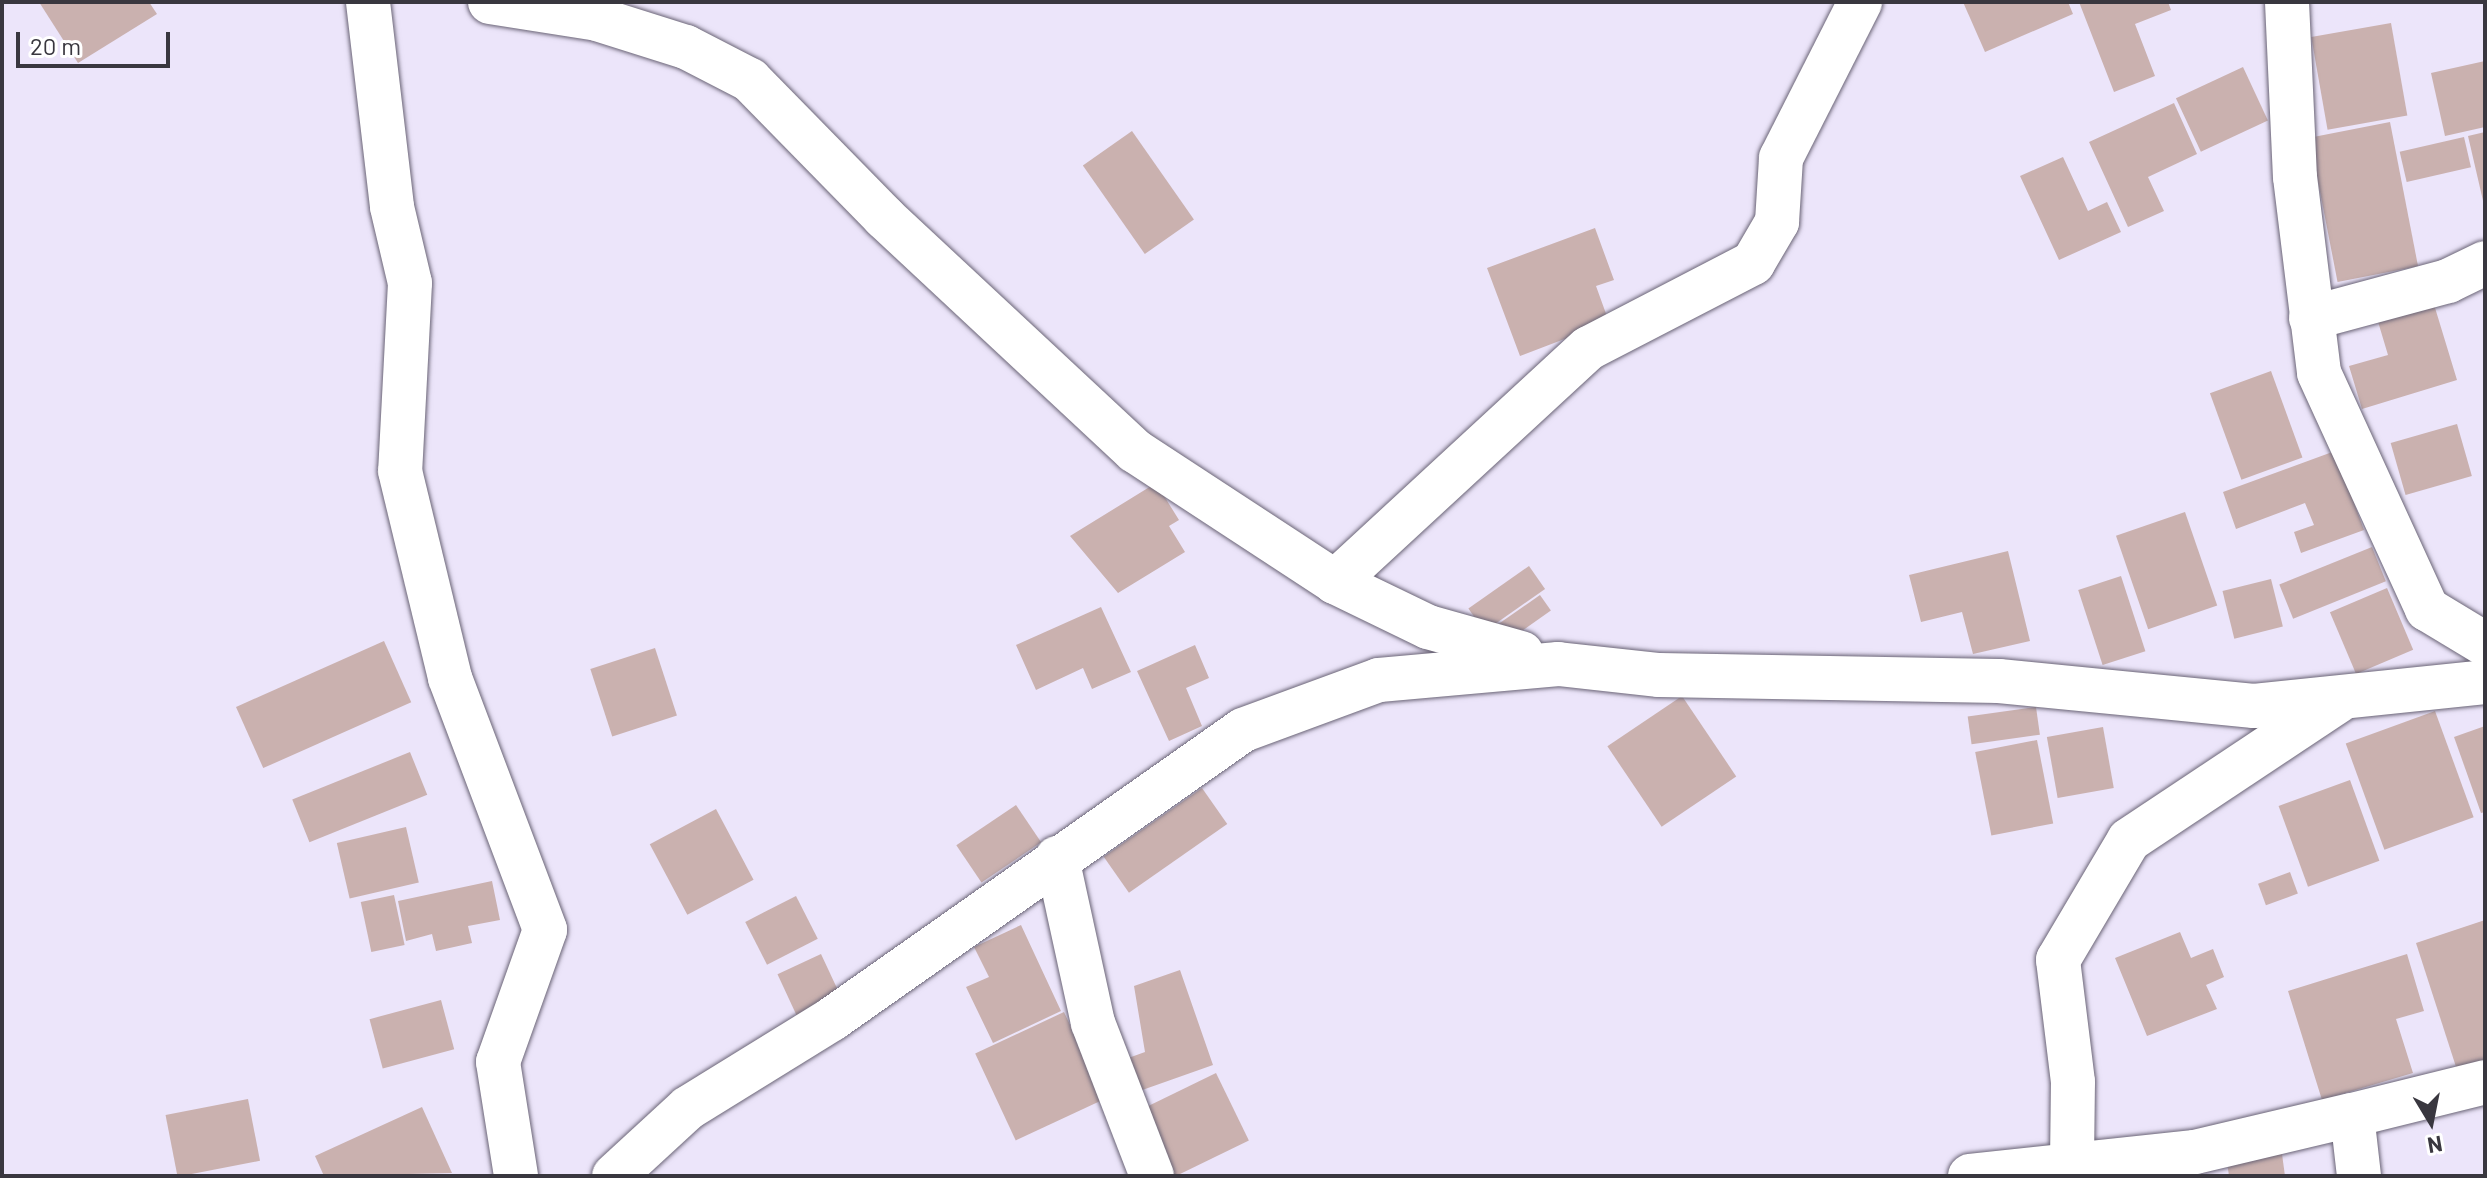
<!DOCTYPE html>
<html>
<head>
<meta charset="utf-8">
<style>
	body { margin:0 }
	#map { position:relative; width:2487px; height:1178px; overflow:hidden; background:#ece5fa; font-family:Barlow,sans-serif }
	div>[style] { position:absolute }
	.building>* { inset:0; background:#cab1af; transform-origin:0 0 }
	.roads { filter:drop-shadow(0 0 2px #6a6476) drop-shadow(0 0 2px #6a6476) }
	.street>* { height:44px; margin:-22px; padding:0 22px; transform-origin:22px; border-radius:22px; background:#fff }
	span { translate:-50% -50%; white-space:nowrap; text-align:center; line-height:1.15; -webkit-text-stroke:6px #fff; paint-order:stroke }
	.frame { position:absolute; inset:0; border:4px solid #39373f; pointer-events:none }
	.north { position:absolute; left:2391px; top:1082px; width:80px; height:80px; -webkit-text-stroke:6px #fff; paint-order:stroke; rotate:170deg; font-size:22px; font-weight:700; line-height:32px; text-align:center; color:#39373f }
	.north::after { content:''; display:block; margin:auto; width:28px; height:36px; background:#39373f; clip-path:polygon(50% 0,100% 100%,50% 72%,0 100%) }
	.scale { position:absolute; left:16px; top:32px; width:154px; height:36px; box-sizing:border-box; border:4px solid #39373f; border-top:0; padding-left:10px; font-size:24px; line-height:28px; white-space:nowrap; color:#39373f; -webkit-text-stroke:6px #fff; paint-order:stroke }
</style>
</head>
<body>
<div id="map">
	<div class="building">
		<div style="clip-path:polygon(39px 2px,149px 2px,157px 14px,78px 63px)"></div>
		<div style="clip-path:polygon(1963px 2px,2068px 2px,2073px 14px,1985px 52px)"></div>
		<div style="clip-path:polygon(2079px 2px,2168px 2px,2171px 10px,2135px 24px,2155px 76px,2114px 92px)"></div>
		<div style="left:2391px;top:23px;width:94px;height:81px;rotate:80deg"></div>
		<div style="clip-path:polygon(2485px 61px,2485px 127px,2445px 136px,2431px 73px)"></div>
		<div style="left:2243px;top:67px;width:59px;height:74px;rotate:65deg"></div>
		<div style="clip-path:polygon(2174px 103px,2197px 154px,2148px 177px,2164px 211px,2128px 227px,2089px 142px)"></div>
		<div style="left:2390px;top:122px;width:147px;height:82px;rotate:79deg"></div>
		<div style="left:1132px;top:131px;width:108px;height:60px;rotate:55deg"></div>
		<div style="clip-path:polygon(2485px 132px,2485px 205px,2484px 205px,2468px 136px)"></div>
		<div style="left:2464px;top:137px;width:31px;height:66px;rotate:77deg"></div>
		<div style="clip-path:polygon(2063px 157px,2088px 211px,2107px 202px,2121px 232px,2059px 260px,2020px 176px)"></div>
		<div style="clip-path:polygon(1595px 228px,1614px 280px,1596px 286px,1609px 322px,1520px 356px,1487px 268px)"></div>
		<div style="clip-path:polygon(2429px 288px,2457px 380px,2362px 409px,2349px 366px,2388px 355px,2373px 305px)"></div>
		<div style="left:2271px;top:371px;width:92px;height:65px;rotate:70deg"></div>
		<div style="left:2457px;top:424px;width:54px;height:69px;rotate:74deg"></div>
		<div style="clip-path:polygon(2335px 451px,2364px 530px,2301px 553px,2294px 532px,2314px 525px,2305px 503px,2236px 529px,2223px 492px)"></div>
		<div style="clip-path:polygon(1156px 483px,1179px 520px,1169px 526px,1185px 552px,1118px 593px,1070px 536px)"></div>
		<div style="left:2185px;top:512px;width:99px;height:73px;rotate:71deg"></div>
		<div style="left:2372px;top:547px;width:37px;height:100px;rotate:68deg"></div>
		<div style="clip-path:polygon(2008px 551px,2030px 641px,1973px 654px,1962px 612px,1921px 622px,1909px 575px)"></div>
		<div style="left:1529px;top:566px;width:28px;height:74px;rotate:55deg"></div>
		<div style="left:2121px;top:576px;width:79px;height:45px;rotate:72deg"></div>
		<div style="left:2271px;top:579px;width:49px;height:50px;rotate:76deg"></div>
		<div style="left:2387px;top:588px;width:67px;height:62px;rotate:67deg"></div>
		<div style="left:1540px;top:595px;width:19px;height:56px;rotate:55deg"></div>
		<div style="clip-path:polygon(1101px 607px,1131px 672px,1092px 689px,1083px 668px,1036px 690px,1016px 645px)"></div>
		<div style="left:384px;top:641px;width:67px;height:162px;rotate:66deg"></div>
		<div style="clip-path:polygon(1195px 645px,1209px 678px,1186px 688px,1202px 726px,1169px 741px,1137px 671px)"></div>
		<div style="left:655px;top:648px;width:71px;height:68px;rotate:72deg"></div>
		<div style="left:1682px;top:696px;width:97px;height:90px;rotate:56deg"></div>
		<div style="left:2036px;top:707px;width:28px;height:69px;rotate:82deg"></div>
		<div style="left:2435px;top:711px;width:113px;height:95px;rotate:70deg"></div>
		<div style="clip-path:polygon(2485px 726px,2485px 812px,2481px 813px,2454px 737px)"></div>
		<div style="left:2103px;top:727px;width:62px;height:57px;rotate:80deg"></div>
		<div style="left:2037px;top:740px;width:85px;height:63px;rotate:79deg"></div>
		<div style="left:410px;top:752px;width:46px;height:127px;rotate:68deg"></div>
		<div style="left:2350px;top:780px;width:86px;height:76px;rotate:70deg"></div>
		<div style="left:1202px;top:788px;width:44px;height:120px;rotate:55deg"></div>
		<div style="left:1016px;top:805px;width:45px;height:72px;rotate:56deg"></div>
		<div style="left:716px;top:809px;width:80px;height:75px;rotate:62deg"></div>
		<div style="left:406px;top:827px;width:57px;height:71px;rotate:77deg"></div>
		<div style="left:2290px;top:872px;width:23px;height:34px;rotate:70deg"></div>
		<div style="clip-path:polygon(492px 881px,500px 920px,468px 926px,472px 943px,436px 951px,432px 934px,406px 941px,398px 901px)"></div>
		<div style="left:394px;top:895px;width:51px;height:34px;rotate:78deg"></div>
		<div style="left:796px;top:896px;width:48px;height:57px;rotate:63deg"></div>
		<div style="clip-path:polygon(2485px 920px,2485px 1064px,2458px 1073px,2416px 943px)"></div>
		<div style="clip-path:polygon(1021px 925px,1061px 1011px,993px 1043px,966px 987px,989px 977px,974px 947px)"></div>
		<div style="clip-path:polygon(2180px 932px,2191px 958px,2213px 949px,2224px 977px,2206px 985px,2217px 1009px,2147px 1036px,2115px 958px)"></div>
		<div style="left:821px;top:954px;width:47px;height:48px;rotate:65deg"></div>
		<div style="clip-path:polygon(2407px 954px,2424px 1011px,2396px 1019px,2413px 1073px,2322px 1100px,2288px 991px)"></div>
		<div style="clip-path:polygon(1180px 970px,1213px 1065px,1131px 1094px,1120px 1061px,1145px 1052px,1134px 986px)"></div>
		<div style="left:441px;top:1000px;width:51px;height:74px;rotate:75deg"></div>
		<div style="left:1064px;top:1012px;width:96px;height:98px;rotate:65deg"></div>
		<div style="left:1216px;top:1073px;width:75px;height:89px;rotate:64deg"></div>
		<div style="left:248px;top:1099px;width:63px;height:84px;rotate:79deg"></div>
		<div style="clip-path:polygon(422px 1107px,452px 1173px,324px 1176px,315px 1156px)"></div>
		<div style="clip-path:polygon(2282px 1154px,2285px 1176px,2229px 1176px,2227px 1162px)"></div>
	</div>
	<div class="roads">
		<div class="street">
			<div style="left:368px;top:2px;width:206px;rotate:83.3deg"></div>
			<div style="left:392px;top:207px;width:78px;rotate:76.7deg"></div>
			<div style="left:410px;top:283px;width:188px;rotate:93deg"></div>
			<div style="left:400px;top:471px;width:213px;rotate:76.4deg"></div>
			<div style="left:450px;top:678px;width:269px;rotate:69.3deg"></div>
			<div style="left:545px;top:930px;width:140px;rotate:109.6deg"></div>
			<div style="left:498px;top:1062px;width:115px;rotate:81deg"></div>
			<div style="left:490px;top:2px;width:108px;rotate:9deg"></div>
			<div style="left:597px;top:19px;width:93px;rotate:17.5deg"></div>
			<div style="left:686px;top:47px;width:72px;rotate:27.3deg"></div>
			<div style="left:750px;top:80px;width:192px;rotate:45.6deg"></div>
			<div style="left:884px;top:217px;width:343px;rotate:43deg"></div>
			<div style="left:1135px;top:451px;width:239px;rotate:33.2deg"></div>
			<div style="left:1335px;top:582px;width:103px;rotate:25.8deg"></div>
			<div style="left:1428px;top:627px;width:97px;rotate:15.6deg"></div>
			<div style="left:2287px;top:2px;width:175px;rotate:87.4deg"></div>
			<div style="left:2295px;top:177px;width:197px;rotate:83deg"></div>
			<div style="left:2319px;top:373px;width:260px;rotate:65.4deg"></div>
			<div style="left:2427px;top:609px;width:68px;rotate:31.1deg"></div>
			<div style="left:2311px;top:318px;width:142px;rotate:-15.1deg"></div>
			<div style="left:2448px;top:281px;width:41px;rotate:-25.9deg"></div>
			<div style="left:1335px;top:582px;width:345px;rotate:-42.7deg"></div>
			<div style="left:1589px;top:348px;width:185px;rotate:-27.4deg"></div>
			<div style="left:1753px;top:263px;width:48px;rotate:-59.7deg"></div>
			<div style="left:1777px;top:222px;width:64px;rotate:-86.4deg"></div>
			<div style="left:1781px;top:158px;width:175px;rotate:-63.1deg"></div>
			<div style="left:1057px;top:858px;width:169px;rotate:77.7deg"></div>
			<div style="left:1093px;top:1023px;width:164px;rotate:68.9deg"></div>
			<div style="left:2072px;top:1162px;width:80px;rotate:-89.3deg"></div>
			<div style="left:2073px;top:1082px;width:123px;rotate:-97deg"></div>
			<div style="left:2058px;top:960px;width:139px;rotate:-59.4deg"></div>
			<div style="left:2129px;top:840px;width:251px;rotate:-33.6deg"></div>
			<div style="left:614px;top:1176px;width:100px;rotate:-42.6deg"></div>
			<div style="left:688px;top:1108px;width:169px;rotate:-31.7deg"></div>
			<div style="left:832px;top:1019px;width:502px;rotate:-35.11deg"></div>
			<div style="left:1243px;top:730px;width:145px;rotate:-20.2deg"></div>
			<div style="left:1379px;top:680px;width:180px;rotate:-5.1deg"></div>
			<div style="left:1558px;top:664px;width:102px;rotate:6.2deg"></div>
			<div style="left:1659px;top:675px;width:340px;rotate:1deg"></div>
			<div style="left:1999px;top:681px;width:256px;rotate:5.6deg"></div>
			<div style="left:2254px;top:706px;width:232px;rotate:-5.9deg"></div>
			<div style="left:1970px;top:1176px;width:226px;rotate:-6.1deg"></div>
			<div style="left:2195px;top:1152px;width:161px;rotate:-13.3deg"></div>
			<div style="left:2359px;top:1176px;width:61px;rotate:-96.5deg"></div>
			<div style="left:2352px;top:1115px;width:137px;rotate:-13.9deg"></div>
		</div>
	</div>
	<div class="frame"></div>
	<div class="north">N</div>
	<div class="scale">20 m</div>
</div>
</body>
</html>
